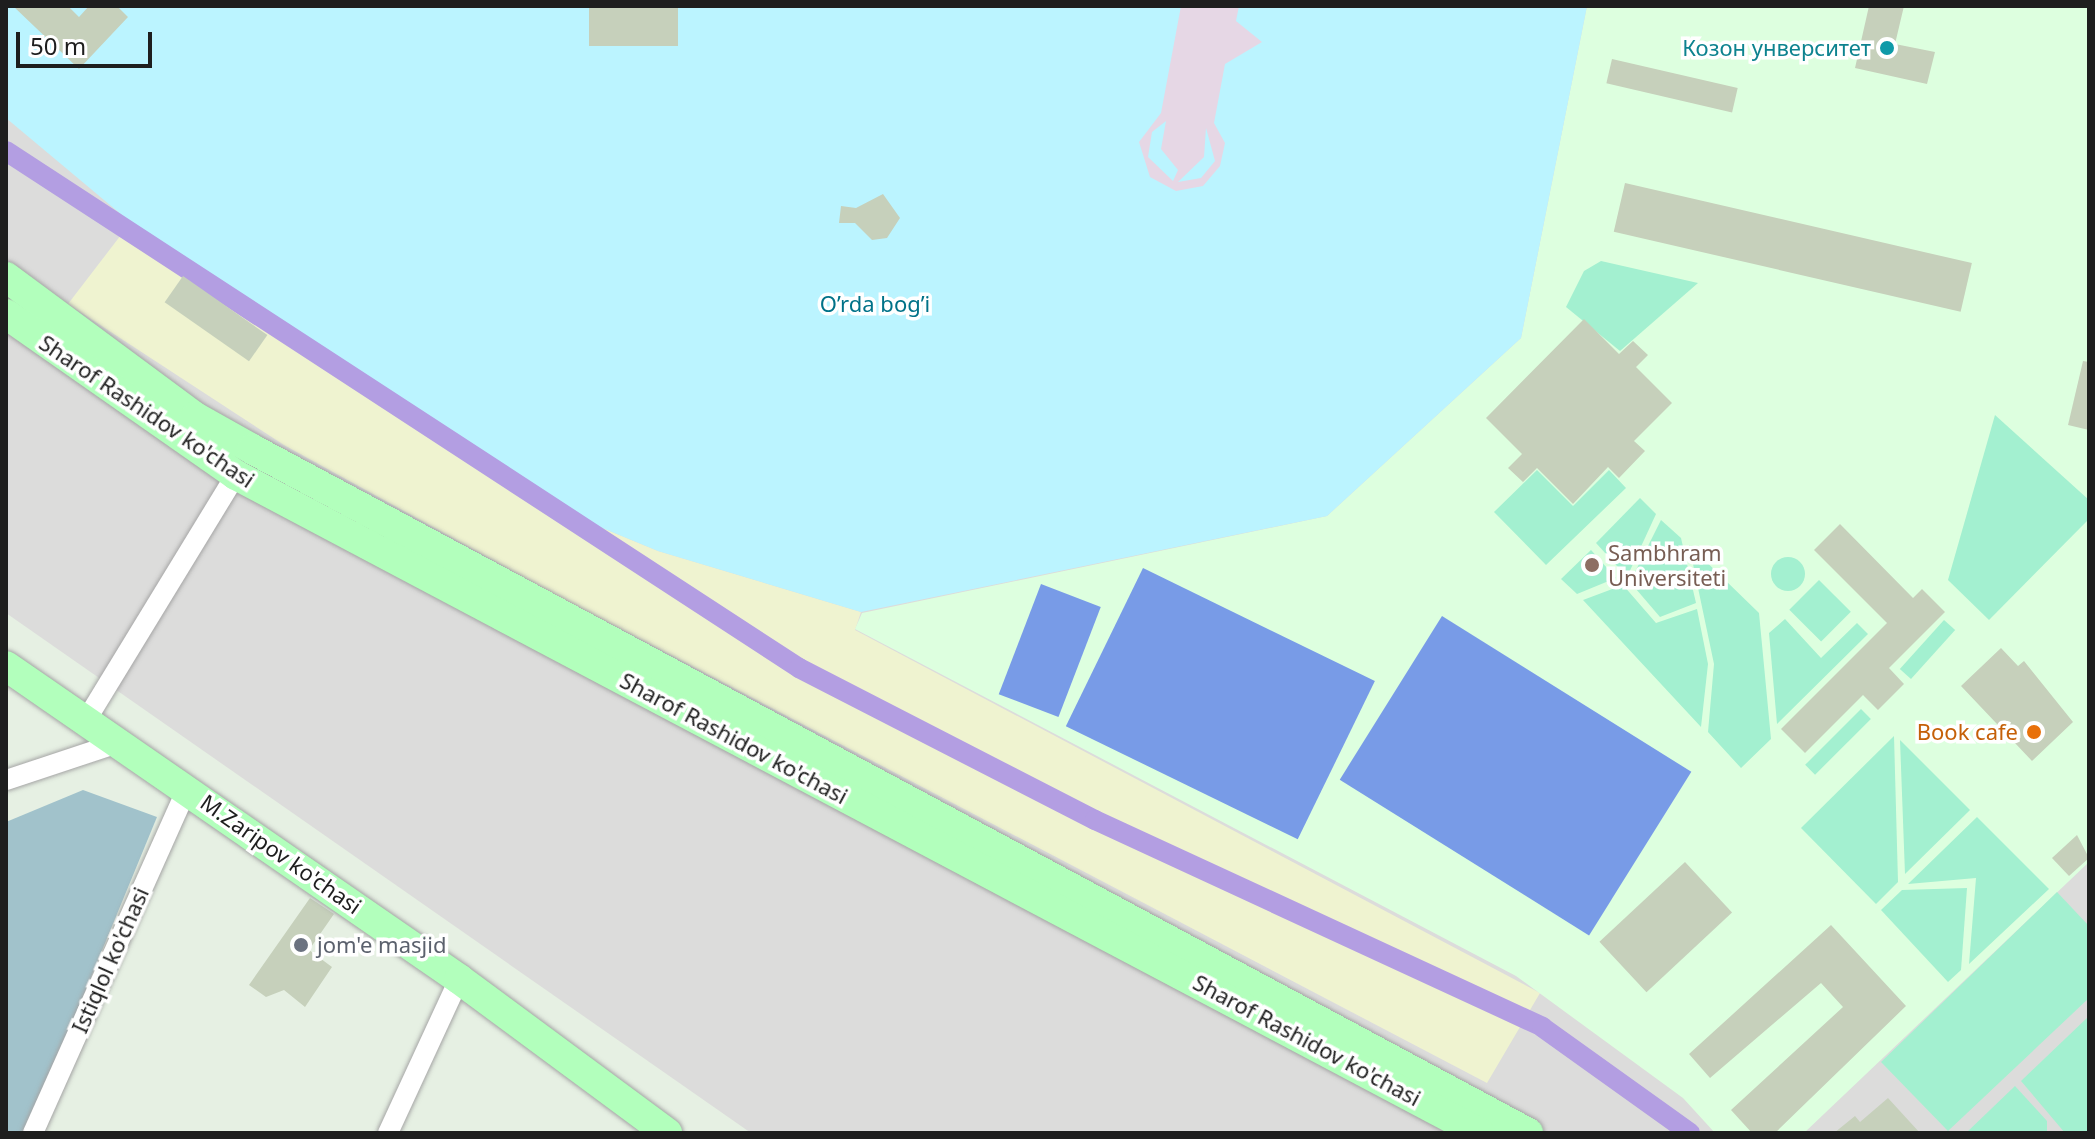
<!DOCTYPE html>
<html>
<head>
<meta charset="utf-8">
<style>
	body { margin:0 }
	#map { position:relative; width:2095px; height:1139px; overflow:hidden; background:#e6f0e3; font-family:"Noto Sans",sans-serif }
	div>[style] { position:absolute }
	.residential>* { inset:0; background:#dcdcdb }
	.commercial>* { inset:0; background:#eff3d0 }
	.education>* { inset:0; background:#ddffdf }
	.grass>* { inset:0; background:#a3f0d0; transform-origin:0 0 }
	.round { border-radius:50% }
	.cemetery>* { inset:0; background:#a1c2cb }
	.park>* { inset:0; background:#bbf4ff }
	.pitch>* { inset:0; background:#789be7; transform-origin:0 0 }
	.plaza>* { inset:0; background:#e6d7e5 }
	.canal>* { height:20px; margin:-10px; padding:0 10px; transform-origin:10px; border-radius:10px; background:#b39ee2 }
	.building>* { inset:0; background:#c6d0bb; transform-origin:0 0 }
	.roads { filter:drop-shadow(0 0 2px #a5a5a5) drop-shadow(0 0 2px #a5a5a5) }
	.street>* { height:20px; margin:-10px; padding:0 10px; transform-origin:10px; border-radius:10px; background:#fff }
	.secondary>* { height:30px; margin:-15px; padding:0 15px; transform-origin:15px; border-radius:15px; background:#b2ffbc }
	.dots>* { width:22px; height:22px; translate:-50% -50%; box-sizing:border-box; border:4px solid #fff; border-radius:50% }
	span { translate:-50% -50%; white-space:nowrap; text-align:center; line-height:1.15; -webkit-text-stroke:7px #fff; paint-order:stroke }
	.culture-label { font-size:22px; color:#0d838f }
	.right { translate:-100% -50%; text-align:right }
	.park-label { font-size:22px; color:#007288 }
	.street-label { font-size:22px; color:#1e1e1e }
	.education-label { font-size:22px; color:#785e54 }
	.left { translate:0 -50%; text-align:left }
	.food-label { font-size:22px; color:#c56008 }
	.worship-label { font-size:22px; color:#5b616d }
	.frame { position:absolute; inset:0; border:8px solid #1e1e1e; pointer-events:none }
	.scale { position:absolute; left:16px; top:32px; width:136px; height:36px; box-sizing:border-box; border:4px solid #1e1e1e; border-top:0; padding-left:10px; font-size:24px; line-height:28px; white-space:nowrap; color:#1e1e1e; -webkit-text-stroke:6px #fff; paint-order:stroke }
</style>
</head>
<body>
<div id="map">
	<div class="residential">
		<div style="clip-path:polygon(6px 6px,2089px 6px,2089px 1133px,751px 1133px,6px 613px)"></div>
	</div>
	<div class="commercial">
		<div style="clip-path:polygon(124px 231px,583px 520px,658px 551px,861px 612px,855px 630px,1540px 993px,1487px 1083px,558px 596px,284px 445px,68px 304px)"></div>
	</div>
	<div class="education">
		<div style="clip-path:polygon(1587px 6px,2089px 6px,2089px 862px,1804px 1133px,1715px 1133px,1683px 1098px,1516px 976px,855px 629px,862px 613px,1327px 516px,1521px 338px)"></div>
	</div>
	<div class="grass">
		<div style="clip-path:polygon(1601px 261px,1698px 283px,1620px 351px,1566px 307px,1584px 271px)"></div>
		<div style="clip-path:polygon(1995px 415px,2089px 500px,2089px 519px,1989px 620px,1948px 580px)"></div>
		<div style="clip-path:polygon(1537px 470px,1573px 506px,1609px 470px,1626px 488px,1546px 565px,1494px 512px)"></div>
		<div style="clip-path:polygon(1640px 498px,1656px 514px,1627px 577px,1596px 543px)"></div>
		<div style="clip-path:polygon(1661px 520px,1681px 538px,1696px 603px,1660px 617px,1630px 582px)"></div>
		<div style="clip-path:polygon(1689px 545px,1759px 613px,1771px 739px,1741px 768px,1708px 732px,1714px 664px)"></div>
		<div style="clip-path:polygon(1591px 550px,1616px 578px,1577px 594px,1561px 579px)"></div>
		<div class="round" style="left:1771px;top:557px;width:34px;height:34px"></div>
		<div style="left:1819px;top:580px;width:45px;height:42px;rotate:45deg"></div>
		<div style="clip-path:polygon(1623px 585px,1656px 623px,1697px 609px,1708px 664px,1701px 727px,1583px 600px)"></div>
		<div style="clip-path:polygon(1785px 619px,1821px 658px,1857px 623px,1868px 634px,1777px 724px,1769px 633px)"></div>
		<div style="left:1944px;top:620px;width:15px;height:66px;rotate:42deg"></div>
		<div style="left:1861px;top:709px;width:14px;height:79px;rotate:45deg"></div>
		<div style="clip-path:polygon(1894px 736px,1898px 882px,1876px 904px,1801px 828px)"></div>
		<div style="clip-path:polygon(1900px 740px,1970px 810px,1905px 874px)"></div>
		<div style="clip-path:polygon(1977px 817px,2049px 889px,1969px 964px,1976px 878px,1908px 884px)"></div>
		<div style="clip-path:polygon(1967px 888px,1961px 970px,1948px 982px,1881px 910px,1902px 890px)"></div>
		<div style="clip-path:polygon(2057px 892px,2089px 926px,2089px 998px,1948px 1131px,1881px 1062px)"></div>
		<div style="clip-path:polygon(2089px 1016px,2089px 1133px,2065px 1133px,2021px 1081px)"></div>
		<div style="clip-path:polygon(2015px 1086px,2047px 1121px,2047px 1133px,1966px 1133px)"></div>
	</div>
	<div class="cemetery">
		<div style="clip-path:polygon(83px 790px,157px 817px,28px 1130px,6px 1133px,6px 822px)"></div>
	</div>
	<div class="park">
		<div style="clip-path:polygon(6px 6px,1587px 6px,1521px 338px,1327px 516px,861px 612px,658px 551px,583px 520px,165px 251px,6px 118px)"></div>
	</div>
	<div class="pitch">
		<div style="left:1143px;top:568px;width:258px;height:176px;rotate:26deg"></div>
		<div style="left:1041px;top:584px;width:64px;height:118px;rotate:21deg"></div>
		<div style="left:1442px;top:616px;width:294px;height:193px;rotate:32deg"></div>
	</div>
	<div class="plaza">
		<div style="clip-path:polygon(evenodd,1181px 6px,1239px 6px,1236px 21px,1262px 42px,1225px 64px,1214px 123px,1225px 143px,1220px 166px,1203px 186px,1176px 191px,1150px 177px,1139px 142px,1161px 113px,1181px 6px,1166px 121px,1161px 149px,1178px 170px,1173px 181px,1148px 157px,1152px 132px,1166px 121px,1181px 6px,1206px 128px,1215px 161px,1201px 178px,1178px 182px,1204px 157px,1206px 128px)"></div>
	</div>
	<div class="canal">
		<div style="left:6px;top:151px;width:947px;rotate:33.1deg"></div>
		<div style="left:799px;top:668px;width:333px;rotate:27.2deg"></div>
		<div style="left:1095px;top:820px;width:493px;rotate:24.8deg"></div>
		<div style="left:1542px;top:1027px;width:182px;rotate:35.6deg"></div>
	</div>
	<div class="building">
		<div style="clip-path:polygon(13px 6px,68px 6px,79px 17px,89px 6px,117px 6px,128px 17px,79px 69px)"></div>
		<div style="left:589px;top:6px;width:89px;height:40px"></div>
		<div style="clip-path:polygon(1869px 6px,1904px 6px,1895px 44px,1935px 52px,1927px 84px,1855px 68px)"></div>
		<div style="left:1612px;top:59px;width:129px;height:25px;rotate:13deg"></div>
		<div style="left:1625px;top:183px;width:356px;height:50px;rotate:13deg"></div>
		<div style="clip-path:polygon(883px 194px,900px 218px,887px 238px,872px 240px,855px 223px,839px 223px,841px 206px,856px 208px)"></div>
		<div style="left:183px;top:276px;width:103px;height:32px;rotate:35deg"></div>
		<div style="clip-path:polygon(1584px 319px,1619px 354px,1633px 341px,1648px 355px,1636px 367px,1672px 403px,1634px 441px,1645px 451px,1619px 478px,1608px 467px,1573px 504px,1537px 468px,1523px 482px,1508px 468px,1522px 454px,1486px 418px)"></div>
		<div style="clip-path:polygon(2083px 361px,2089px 362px,2089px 430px,2068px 425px)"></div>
		<div style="clip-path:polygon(1840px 524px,1913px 598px,1922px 589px,1945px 612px,1889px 668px,1904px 684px,1878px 710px,1863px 695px,1805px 753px,1781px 729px,1887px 623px,1814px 550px)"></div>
		<div style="clip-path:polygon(2001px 648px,2018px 666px,2024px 661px,2073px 722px,2032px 761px,1961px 686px)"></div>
		<div style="clip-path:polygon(2077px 835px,2089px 858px,2069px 876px,2052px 858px)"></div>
		<div style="left:1685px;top:862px;width:69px;height:117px;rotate:47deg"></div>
		<div style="clip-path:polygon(310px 898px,334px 914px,309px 950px,332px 967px,305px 1007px,284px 990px,266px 997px,249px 985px)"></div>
		<div style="clip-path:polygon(1831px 925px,1906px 1006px,1775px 1133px,1752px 1133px,1731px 1110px,1843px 1007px,1821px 983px,1710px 1078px,1689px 1054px)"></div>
		<div style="clip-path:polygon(1888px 1098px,1920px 1133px,1834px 1133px,1855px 1116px,1860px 1122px)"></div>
	</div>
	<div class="roads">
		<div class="street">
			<div style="left:85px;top:722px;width:289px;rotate:-58.6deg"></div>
			<div style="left:6px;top:780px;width:118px;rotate:-18.3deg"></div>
			<div style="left:33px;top:1133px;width:378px;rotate:-65.9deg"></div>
			<div style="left:388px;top:1133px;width:170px;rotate:-65.2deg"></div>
		</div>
		<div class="secondary">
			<div style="left:6px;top:277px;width:235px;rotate:36.5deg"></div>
			<div style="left:195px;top:417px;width:65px;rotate:29.3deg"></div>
			<div style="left:252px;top:449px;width:1448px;rotate:28.19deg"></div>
			<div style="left:6px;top:314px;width:281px;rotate:35deg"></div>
			<div style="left:236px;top:475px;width:1407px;rotate:27.88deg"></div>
			<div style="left:6px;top:666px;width:551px;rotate:34.64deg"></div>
			<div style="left:459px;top:979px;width:259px;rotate:36.5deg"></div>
		</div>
	</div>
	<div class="dots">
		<div style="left:1887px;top:48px;background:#0f9aa8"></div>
		<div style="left:1592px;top:565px;background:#8d6e63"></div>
		<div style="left:2034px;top:732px;background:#e8710a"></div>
		<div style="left:301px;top:945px;background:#6b7280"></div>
	</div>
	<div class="culture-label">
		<span class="right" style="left:1871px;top:48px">Козон унверситет</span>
	</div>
	<div class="park-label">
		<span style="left:875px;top:304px">O’rda bog’i</span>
	</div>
	<div class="street-label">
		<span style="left:147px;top:411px;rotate:34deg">Sharof Rashidov ko'chasi</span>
		<span style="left:734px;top:738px;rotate:28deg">Sharof Rashidov ko'chasi</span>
		<span style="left:281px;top:854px;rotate:35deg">M.Zaripov ko'chasi</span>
		<span style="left:110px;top:960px;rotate:-66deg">Istiqlol ko'chasi</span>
		<span style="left:1307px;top:1040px;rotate:28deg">Sharof Rashidov ko'chasi</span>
	</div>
	<div class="education-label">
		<span class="left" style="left:1608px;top:565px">Sambhram<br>Universiteti</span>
	</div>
	<div class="food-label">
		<span class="right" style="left:2018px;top:732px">Book cafe</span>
	</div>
	<div class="worship-label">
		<span class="left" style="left:317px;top:945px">jom'e masjid</span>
	</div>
	<div class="frame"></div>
	<div class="scale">50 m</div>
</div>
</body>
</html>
